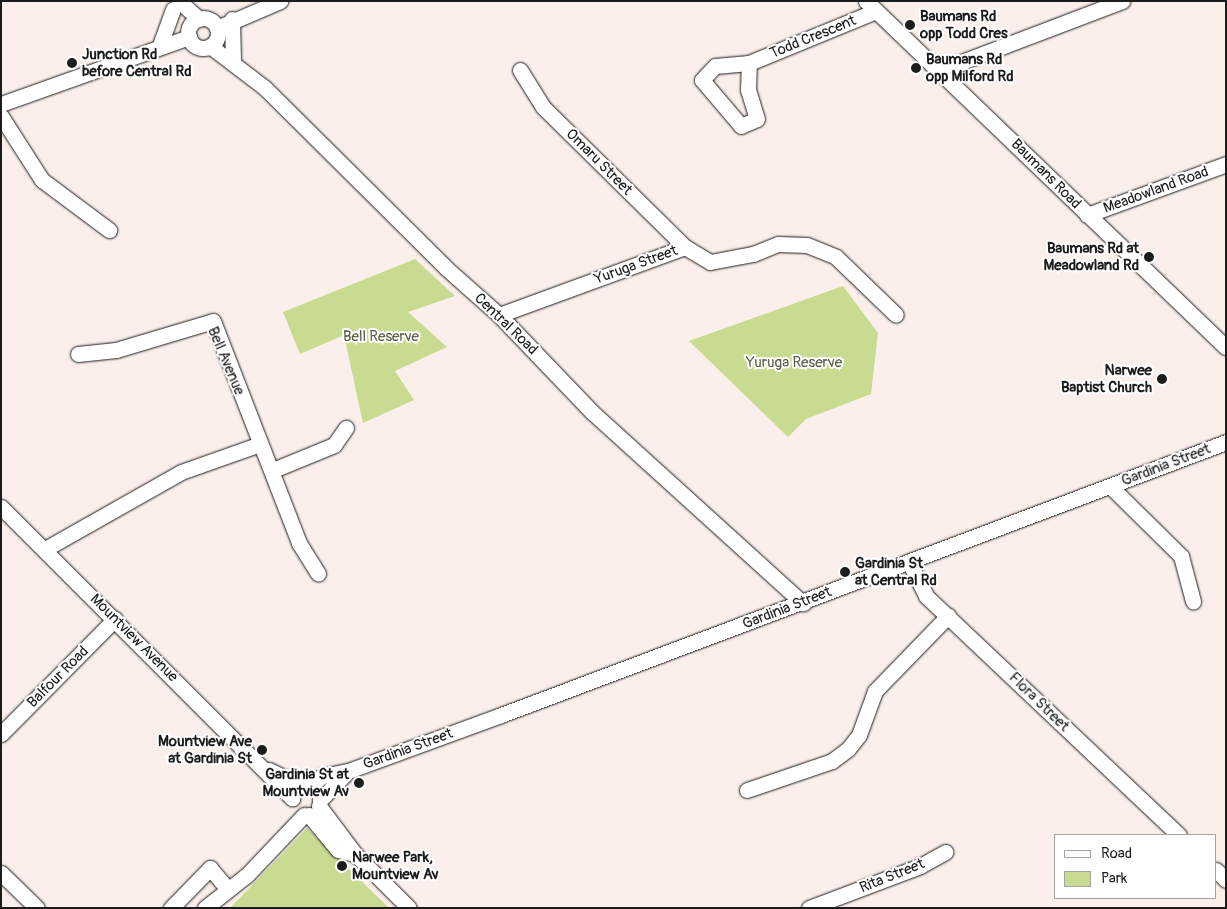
<!DOCTYPE html>
<html>
<head>
<meta charset="utf-8">
<style>
	body { margin:0 }
	#map { position:relative; width:1227px; height:909px; overflow:hidden; background:#faefea; font-family:Pangolin,sans-serif }
	div>[style] { position:absolute }
	.green>* { inset:0; background:#c8db90 }
	.roads { filter:drop-shadow(0 0 1px #1c1c1c) drop-shadow(0 0 1px #1c1c1c) }
	.minor>* { height:15px; margin:-7.5px; padding:0 7.5px; transform-origin:7.5px; border-radius:7.5px; background:#fff }
	.minor>.ring { margin:-7.5px; padding:0; box-sizing:content-box; background:none; border:15px solid #fff; border-radius:50% }
	.dots>* { width:14px; height:14px; translate:-50% -50%; box-sizing:border-box; border:2px solid #fff; border-radius:50% }
	span { translate:-50% -50%; white-space:nowrap; text-align:center; line-height:1.15; -webkit-text-stroke:4px #fff; paint-order:stroke }
	.poi-label { font-size:15px; color:#1c1c1c; font-weight:700 }
	.left { translate:0 -50%; text-align:left }
	.right { translate:-100% -50%; text-align:right }
	.street-label { font-size:15px; color:#1c1c1c }
	.park-label { font-size:15px; color:#585f45 }
	.frame { position:absolute; inset:0; border:2px solid #1c1c1c; pointer-events:none }
	.legend { position:absolute; left:1054px; top:834px; width:162px; height:65px; box-sizing:border-box; background:#fff; border:1px solid #a4a4a4; margin:0; padding:6px 9px; list-style:none; font-size:15px; color:#1c1c1c }
	.legend li { display:flex; align-items:center; gap:10px; height:25px }
	.legend b { width:25px; border:1px solid #a4a4a4 }
</style>
</head>
<body>
<div id="map">
	<div class="green">
		<div style="clip-path:polygon(415px 259px,455px 296px,408px 312px,447px 347px,395px 371px,414px 400px,363px 423px,344px 335px,300px 354px,283px 312px)"></div>
		<div style="clip-path:polygon(843px 286px,878px 333px,871px 394px,806px 419px,788px 437px,689px 341px)"></div>
		<div style="clip-path:polygon(307px 828px,389px 908px,230px 908px)"></div>
	</div>
	<div class="roads">
		<div class="minor">
			<div style="left:179px;top:1px;width:27px;rotate:42deg"></div>
			<div style="left:866px;top:1px;width:499px;rotate:43.9deg"></div>
			<div class="ring" style="left:188px;top:18px;width:15px;height:15px"></div>
			<div style="left:232px;top:19px;width:41px;rotate:88.6deg"></div>
			<div style="left:217px;top:28px;width:69px;rotate:-23.2deg"></div>
			<div style="left:160px;top:45px;width:38px;rotate:-70deg"></div>
			<div style="left:210px;top:46px;width:69px;rotate:37.4deg"></div>
			<div style="left:265px;top:88px;width:255px;rotate:44.8deg"></div>
			<div style="left:446px;top:268px;width:71px;rotate:41.6deg"></div>
			<div style="left:499px;top:315px;width:134px;rotate:46.2deg"></div>
			<div style="left:592px;top:412px;width:285px;rotate:42.2deg"></div>
			<div style="left:749px;top:63px;width:34px;rotate:175deg"></div>
			<div style="left:715px;top:66px;width:19px;rotate:133deg"></div>
			<div style="left:702px;top:80px;width:60px;rotate:49.7deg"></div>
			<div style="left:741px;top:126px;width:17px;rotate:-24deg"></div>
			<div style="left:757px;top:119px;width:30px;rotate:-107deg"></div>
			<div style="left:748px;top:90px;width:27px;rotate:-88deg"></div>
			<div style="left:749px;top:63px;width:137px;rotate:-22.3deg"></div>
			<div style="left:520px;top:70px;width:44px;rotate:58.1deg"></div>
			<div style="left:543px;top:107px;width:199px;rotate:44.6deg"></div>
			<div style="left:944px;top:73px;width:15px;rotate:-37deg"></div>
			<div style="left:956px;top:64px;width:178px;rotate:-20.8deg"></div>
			<div style="left:1px;top:104px;width:200px;rotate:-19.6deg"></div>
			<div style="left:1px;top:116px;width:76px;rotate:57.4deg"></div>
			<div style="left:42px;top:180px;width:84px;rotate:36.7deg"></div>
			<div style="left:1087px;top:215px;width:148px;rotate:-20.1deg"></div>
			<div style="left:499px;top:315px;width:198px;rotate:-20.1deg"></div>
			<div style="left:685px;top:247px;width:29px;rotate:31deg"></div>
			<div style="left:710px;top:262px;width:44px;rotate:-10.5deg"></div>
			<div style="left:753px;top:254px;width:27px;rotate:-22deg"></div>
			<div style="left:778px;top:244px;width:29px;rotate:2deg"></div>
			<div style="left:807px;top:245px;width:31px;rotate:22deg"></div>
			<div style="left:836px;top:257px;width:83px;rotate:44deg"></div>
			<div style="left:78px;top:354px;width:38px;rotate:-6deg"></div>
			<div style="left:116px;top:350px;width:101px;rotate:-16.6deg"></div>
			<div style="left:213px;top:321px;width:238px;rotate:68.8deg"></div>
			<div style="left:299px;top:543px;width:36px;rotate:58deg"></div>
			<div style="left:273px;top:470px;width:66px;rotate:-22.3deg"></div>
			<div style="left:334px;top:445px;width:21px;rotate:-55deg"></div>
			<div style="left:1110px;top:486px;width:100px;rotate:44.6deg"></div>
			<div style="left:1181px;top:556px;width:47px;rotate:75.1deg"></div>
			<div style="left:1px;top:507px;width:412px;rotate:45deg"></div>
			<div style="left:45px;top:549px;width:156px;rotate:-29.5deg"></div>
			<div style="left:181px;top:472px;width:84px;rotate:-19.5deg"></div>
			<div style="left:909px;top:562px;width:38px;rotate:63deg"></div>
			<div style="left:926px;top:596px;width:348px;rotate:43.4deg"></div>
			<div style="left:1px;top:734px;width:162px;rotate:-45.3deg"></div>
			<div style="left:269px;top:770px;width:37px;rotate:27deg"></div>
			<div style="left:310px;top:787px;width:16px;rotate:-43deg"></div>
			<div style="left:322px;top:776px;width:26px;rotate:-11deg"></div>
			<div style="left:348px;top:771px;width:163px;rotate:-20.1deg"></div>
			<div style="left:501px;top:715px;width:775px;rotate:-20.63deg"></div>
			<div style="left:747px;top:790px;width:90px;rotate:-18.8deg"></div>
			<div style="left:832px;top:761px;width:20px;rotate:-37deg"></div>
			<div style="left:848px;top:749px;width:18px;rotate:-52deg"></div>
			<div style="left:859px;top:735px;width:47px;rotate:-70deg"></div>
			<div style="left:875px;top:691px;width:105px;rotate:-45.8deg"></div>
			<div style="left:320px;top:800px;width:40px;rotate:-46deg"></div>
			<div style="left:319px;top:806px;width:60px;rotate:53.1deg"></div>
			<div style="left:355px;top:854px;width:76px;rotate:45deg"></div>
			<div style="left:309px;top:815px;width:45px;rotate:50.4deg"></div>
			<div style="left:338px;top:850px;width:17px;rotate:13deg"></div>
			<div style="left:1216px;top:870px;width:14px;rotate:45deg"></div>
			<div style="left:1px;top:873px;width:50px;rotate:44.2deg"></div>
			<div style="left:171px;top:908px;width:56px;rotate:-45.7deg"></div>
			<div style="left:210px;top:868px;width:26px;rotate:50deg"></div>
			<div style="left:205px;top:908px;width:53px;rotate:-38.2deg"></div>
			<div style="left:247px;top:875px;width:83px;rotate:-46.5deg"></div>
			<div style="left:809px;top:908px;width:119px;rotate:-20.7deg"></div>
			<div style="left:920px;top:866px;width:29px;rotate:-29deg"></div>
		</div>
	</div>
	<div class="dots">
		<div style="left:910px;top:25px;background:#1c1c1c"></div>
		<div style="left:72px;top:63px;background:#1c1c1c"></div>
		<div style="left:916px;top:68px;background:#1c1c1c"></div>
		<div style="left:1149px;top:257px;background:#1c1c1c"></div>
		<div style="left:1162px;top:379px;background:#1c1c1c"></div>
		<div style="left:845px;top:572px;background:#1c1c1c"></div>
		<div style="left:262px;top:750px;background:#1c1c1c"></div>
		<div style="left:359px;top:783px;background:#1c1c1c"></div>
		<div style="left:342px;top:866px;background:#1c1c1c"></div>
	</div>
	<div class="poi-label">
		<span class="left" style="left:920px;top:25px">Baumans Rd<br>opp Todd Cres</span>
		<span class="left" style="left:82px;top:63px">Junction Rd<br>before Central Rd</span>
		<span class="left" style="left:926px;top:68px">Baumans Rd<br>opp Milford Rd</span>
		<span class="right" style="left:1139px;top:257px">Baumans Rd at<br>Meadowland Rd</span>
		<span class="right" style="left:1152px;top:379px">Narwee<br>Baptist Church</span>
		<span class="left" style="left:855px;top:572px">Gardinia St<br>at Central Rd</span>
		<span class="right" style="left:252px;top:750px">Mountview Ave<br>at Gardinia St</span>
		<span class="right" style="left:349px;top:783px">Gardinia St at<br>Mountview Av</span>
		<span class="left" style="left:352px;top:866px">Narwee Park,<br>Mountview Av</span>
	</div>
	<div class="street-label">
		<span style="left:813px;top:37px;rotate:-22deg">Todd Crescent</span>
		<span style="left:599px;top:162px;rotate:45deg">Omaru Street</span>
		<span style="left:1046px;top:174px;rotate:45deg">Baumans Road</span>
		<span style="left:1156px;top:190px;rotate:-20deg">Meadowland Road</span>
		<span style="left:636px;top:265px;rotate:-20deg">Yuruga Street</span>
		<span style="left:506px;top:324px;rotate:44deg">Central Road</span>
		<span style="left:226px;top:361px;rotate:67deg">Bell Avenue</span>
		<span style="left:1166px;top:465px;rotate:-21deg">Gardinia Street</span>
		<span style="left:787px;top:608px;rotate:-21deg">Gardinia Street</span>
		<span style="left:134px;top:638px;rotate:45deg">Mountview Avenue</span>
		<span style="left:58px;top:677px;rotate:-45deg">Balfour Road</span>
		<span style="left:1039px;top:702px;rotate:44deg">Flora Street</span>
		<span style="left:408px;top:749px;rotate:-20deg">Gardinia Street</span>
		<span style="left:892px;top:876px;rotate:-22deg">Rita Street</span>
	</div>
	<div class="park-label">
		<span style="left:381px;top:337px">Bell Reserve</span>
		<span style="left:794px;top:363px">Yuruga Reserve</span>
	</div>
	<div class="frame"></div>
	<ul class="legend">
	<li><b style="height:6px;background:#fff"></b>Road</li>
	<li><b style="height:14px;background:#c8db90"></b>Park</li>
	</ul>
</div>
</body>
</html>
